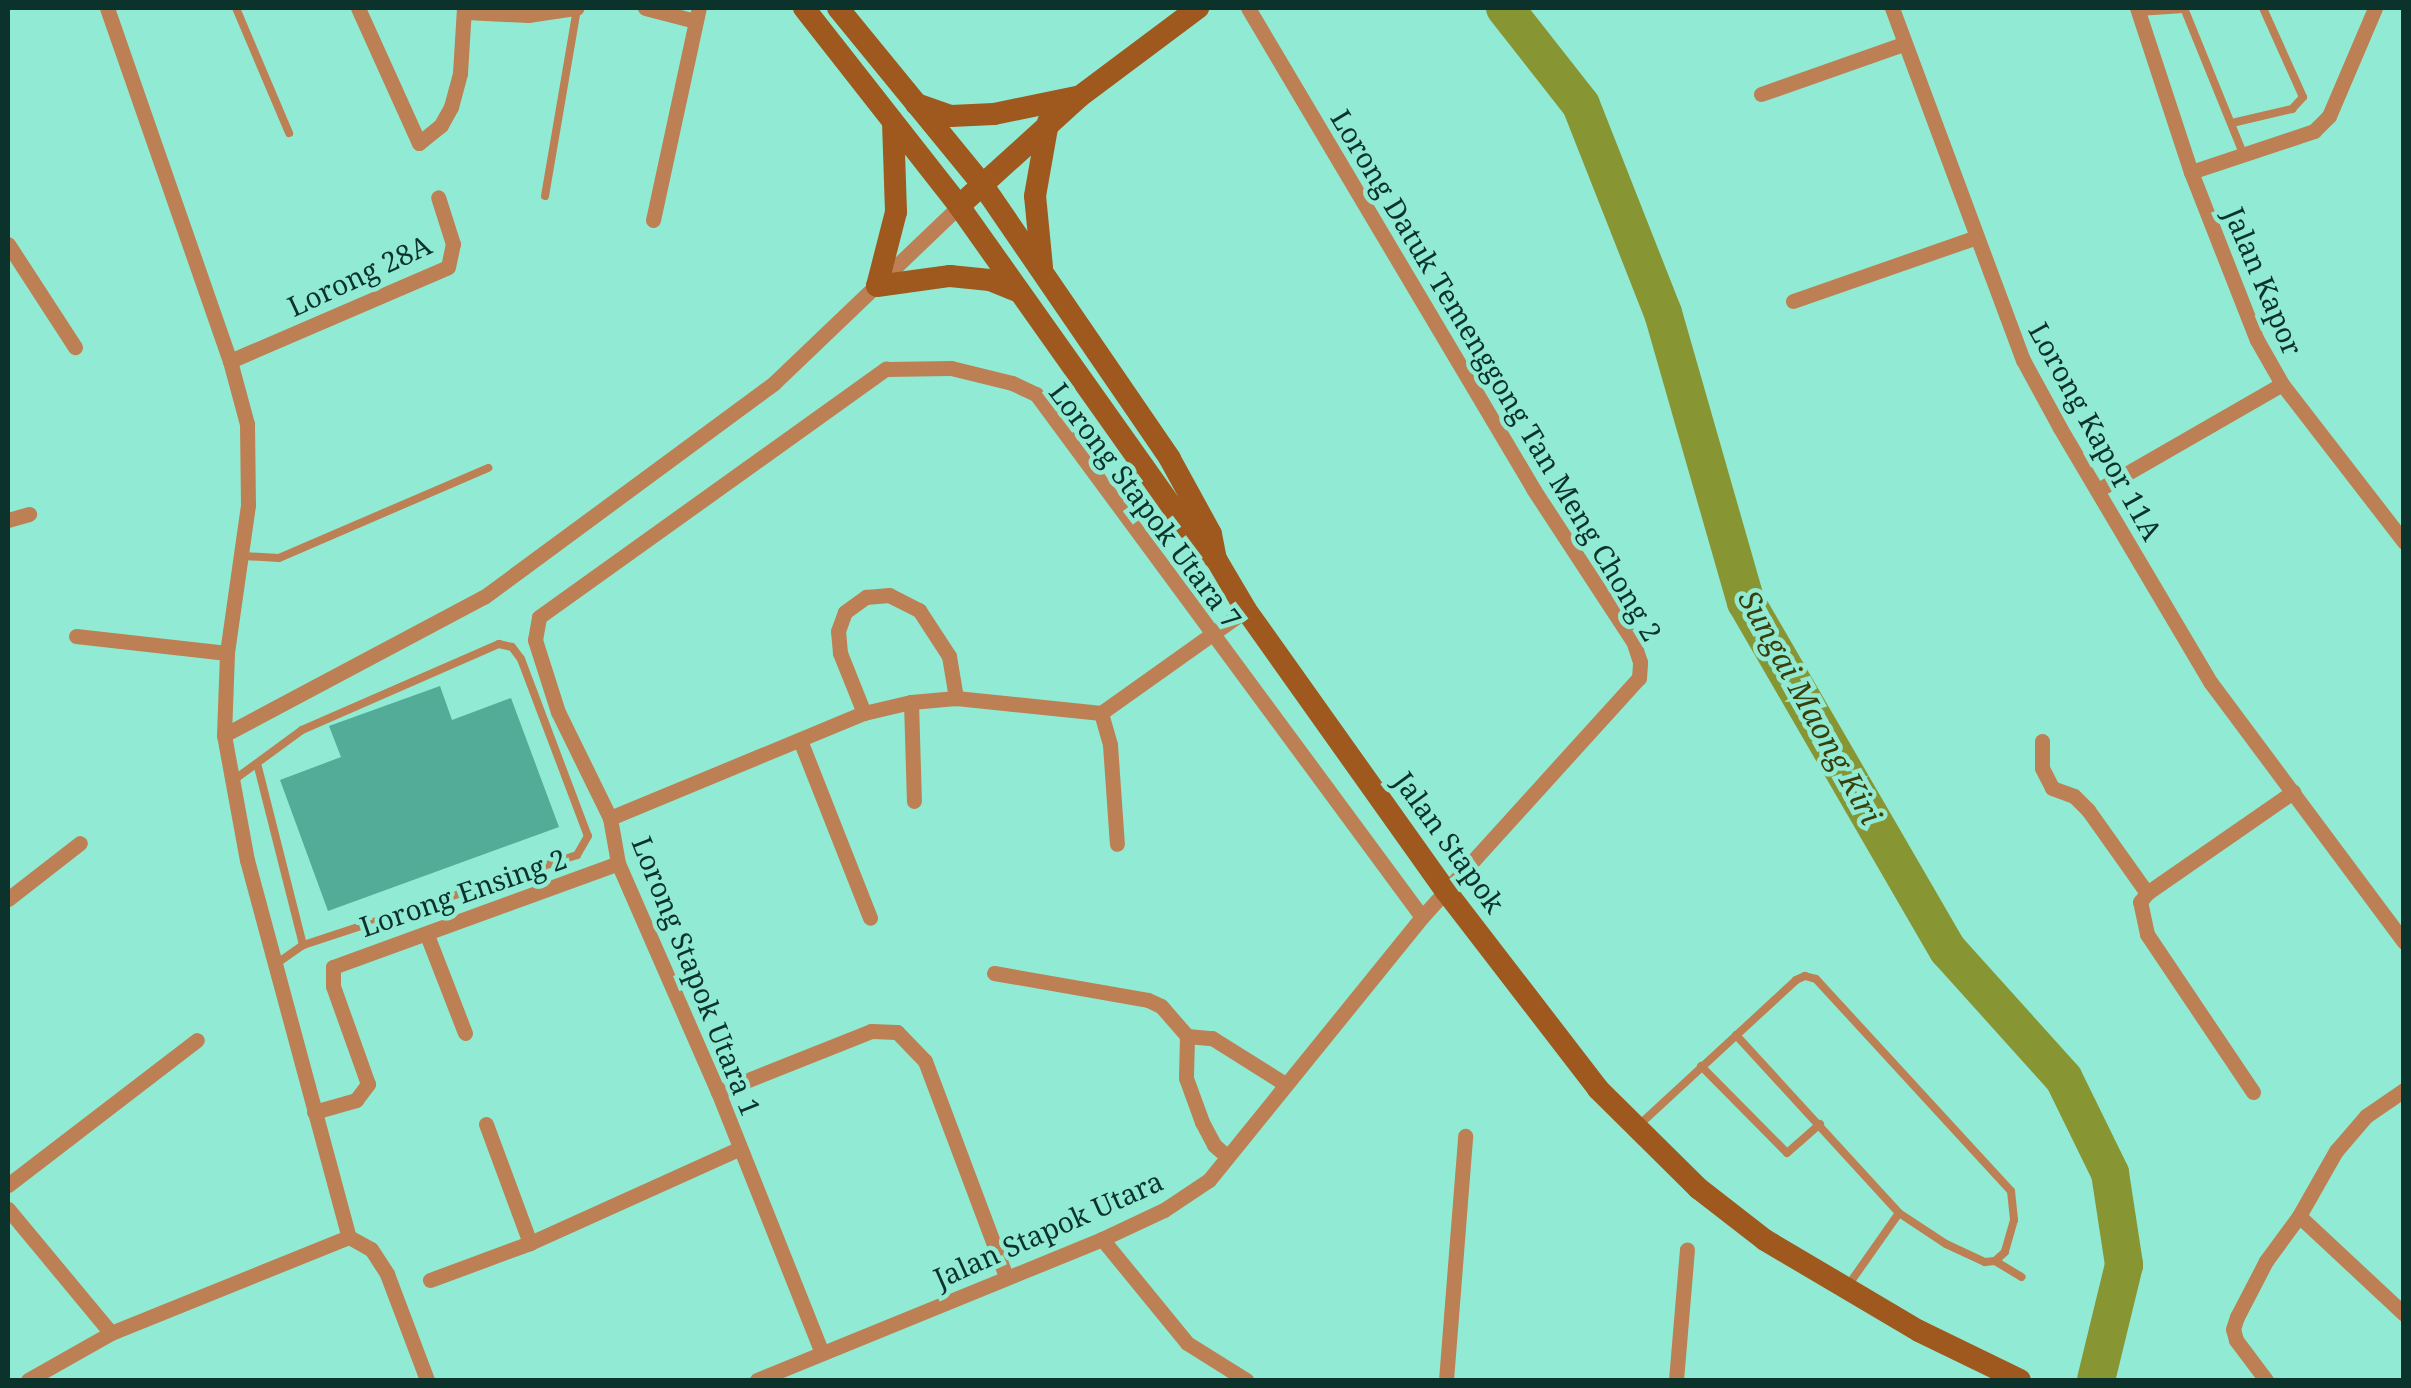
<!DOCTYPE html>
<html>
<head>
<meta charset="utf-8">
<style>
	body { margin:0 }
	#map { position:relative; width:2411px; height:1388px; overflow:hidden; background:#91ebd4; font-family:"Noto Serif",serif }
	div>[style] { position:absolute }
	.river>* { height:38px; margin:-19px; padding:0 19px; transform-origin:19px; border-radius:19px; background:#889533 }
	.building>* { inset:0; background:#52ac97 }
	.service>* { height:8px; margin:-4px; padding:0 4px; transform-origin:4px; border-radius:4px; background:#bc8054 }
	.minor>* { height:15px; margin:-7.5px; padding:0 7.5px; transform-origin:7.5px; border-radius:7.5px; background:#bc8054 }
	.secondary>* { height:22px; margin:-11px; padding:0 11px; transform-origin:11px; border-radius:11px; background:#9f591e }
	span { translate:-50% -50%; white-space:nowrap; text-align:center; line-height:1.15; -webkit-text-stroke:9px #91ebd4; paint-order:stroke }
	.street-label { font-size:28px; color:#0b332b }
	.water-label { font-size:30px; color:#3a400b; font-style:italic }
	.frame { position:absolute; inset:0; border:10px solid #0b332b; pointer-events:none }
</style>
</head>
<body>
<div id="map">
	<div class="river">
		<div style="left:1505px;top:8px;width:123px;rotate:51.9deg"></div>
		<div style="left:1581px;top:105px;width:224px;rotate:68.5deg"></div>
		<div style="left:1663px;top:313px;width:301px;rotate:74deg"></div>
		<div style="left:1746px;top:602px;width:402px;rotate:59.9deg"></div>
		<div style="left:1948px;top:950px;width:173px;rotate:48deg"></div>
		<div style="left:2064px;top:1079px;width:105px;rotate:63.9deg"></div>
		<div style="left:2110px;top:1173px;width:93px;rotate:81.3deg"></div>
		<div style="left:2124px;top:1265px;width:118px;rotate:103.7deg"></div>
	</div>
	<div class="building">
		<div style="clip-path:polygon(440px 686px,452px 720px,511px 698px,559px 827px,328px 911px,280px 780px,341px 757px,329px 726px)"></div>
	</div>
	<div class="service">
		<div style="left:236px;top:8px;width:136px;rotate:67deg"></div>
		<div style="left:2184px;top:8px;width:160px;rotate:67.9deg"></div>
		<div style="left:2138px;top:12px;width:46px;rotate:-3.7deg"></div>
		<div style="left:2232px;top:123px;width:62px;rotate:-13.1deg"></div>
		<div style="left:2292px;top:109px;width:16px;rotate:-47deg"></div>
		<div style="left:2303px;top:97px;width:98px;rotate:-114.2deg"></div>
		<div style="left:545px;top:196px;width:191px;rotate:-80.3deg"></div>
		<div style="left:243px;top:556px;width:36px;rotate:3deg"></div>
		<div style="left:279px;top:558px;width:228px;rotate:-23.3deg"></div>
		<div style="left:258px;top:767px;width:184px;rotate:75.8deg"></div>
		<div style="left:231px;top:782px;width:88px;rotate:-36.2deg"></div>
		<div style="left:302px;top:730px;width:215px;rotate:-23.6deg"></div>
		<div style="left:499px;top:644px;width:13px;rotate:13deg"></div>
		<div style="left:512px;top:647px;width:15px;rotate:53deg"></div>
		<div style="left:521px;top:659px;width:189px;rotate:69.3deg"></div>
		<div style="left:588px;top:836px;width:22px;rotate:120deg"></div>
		<div style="left:577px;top:855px;width:288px;rotate:161.8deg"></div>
		<div style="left:303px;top:945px;width:33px;rotate:145deg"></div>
		<div style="left:1736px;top:1035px;width:241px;rotate:47.5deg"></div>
		<div style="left:1899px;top:1213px;width:56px;rotate:33.4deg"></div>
		<div style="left:1946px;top:1244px;width:43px;rotate:24.8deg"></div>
		<div style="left:1985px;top:1262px;width:10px;rotate:-6deg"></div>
		<div style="left:1995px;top:1261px;width:31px;rotate:31deg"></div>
		<div style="left:1701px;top:1066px;width:122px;rotate:45.3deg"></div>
		<div style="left:1787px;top:1153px;width:44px;rotate:-41.3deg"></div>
		<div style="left:1638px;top:1126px;width:215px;rotate:-42.7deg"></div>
		<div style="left:1796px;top:980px;width:10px;rotate:-24deg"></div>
		<div style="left:1805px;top:976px;width:11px;rotate:15deg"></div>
		<div style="left:1816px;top:979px;width:288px;rotate:47.4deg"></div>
		<div style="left:2011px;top:1191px;width:29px;rotate:84deg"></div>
		<div style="left:2014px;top:1220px;width:33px;rotate:106deg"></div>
		<div style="left:2005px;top:1252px;width:13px;rotate:138deg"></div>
		<div style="left:1847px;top:1287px;width:90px;rotate:-54.9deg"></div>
	</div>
	<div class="minor">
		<div style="left:107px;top:8px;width:374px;rotate:70.8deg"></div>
		<div style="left:230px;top:361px;width:65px;rotate:74.9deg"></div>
		<div style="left:247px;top:424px;width:81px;rotate:89.3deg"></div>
		<div style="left:248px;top:505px;width:149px;rotate:98.1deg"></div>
		<div style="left:227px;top:653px;width:82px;rotate:92.1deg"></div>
		<div style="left:224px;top:735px;width:127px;rotate:79.6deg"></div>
		<div style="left:247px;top:860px;width:391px;rotate:74.9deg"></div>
		<div style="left:349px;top:1237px;width:25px;rotate:29deg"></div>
		<div style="left:371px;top:1249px;width:30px;rotate:57deg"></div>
		<div style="left:387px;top:1274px;width:113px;rotate:69.3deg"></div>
		<div style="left:358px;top:8px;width:148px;rotate:65.7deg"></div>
		<div style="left:419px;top:143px;width:28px;rotate:-39deg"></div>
		<div style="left:441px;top:125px;width:21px;rotate:-61deg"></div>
		<div style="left:451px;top:107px;width:35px;rotate:-75deg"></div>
		<div style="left:460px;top:73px;width:65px;rotate:-86.5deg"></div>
		<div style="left:645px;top:8px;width:52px;rotate:14.6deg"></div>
		<div style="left:1892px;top:8px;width:376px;rotate:69.6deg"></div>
		<div style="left:2023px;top:360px;width:77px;rotate:61.4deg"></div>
		<div style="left:2060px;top:428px;width:296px;rotate:59.4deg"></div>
		<div style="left:2211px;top:683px;width:323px;rotate:53.3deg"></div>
		<div style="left:2137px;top:8px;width:173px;rotate:71.8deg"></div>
		<div style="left:2191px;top:172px;width:180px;rotate:68.6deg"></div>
		<div style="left:2257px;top:340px;width:51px;rotate:60.4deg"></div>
		<div style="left:2282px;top:384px;width:200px;rotate:52.3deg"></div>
		<div style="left:466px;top:12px;width:62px;rotate:2.8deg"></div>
		<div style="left:528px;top:15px;width:49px;rotate:-8.3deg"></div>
		<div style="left:1761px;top:94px;width:151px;rotate:-19.4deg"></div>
		<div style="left:2191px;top:172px;width:130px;rotate:-18.4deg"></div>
		<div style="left:2314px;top:131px;width:21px;rotate:-45deg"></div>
		<div style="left:2329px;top:116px;width:117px;rotate:-66.9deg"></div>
		<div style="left:653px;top:220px;width:217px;rotate:-77.8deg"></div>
		<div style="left:8px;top:244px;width:123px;rotate:57deg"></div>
		<div style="left:1793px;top:301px;width:192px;rotate:-19.2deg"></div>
		<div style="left:230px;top:361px;width:237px;rotate:-23.3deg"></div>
		<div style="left:448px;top:267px;width:24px;rotate:-78deg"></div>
		<div style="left:453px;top:244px;width:49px;rotate:-107.7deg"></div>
		<div style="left:2098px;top:490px;width:212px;rotate:-29.9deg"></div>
		<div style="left:8px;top:520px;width:22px;rotate:-16deg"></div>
		<div style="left:76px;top:636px;width:152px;rotate:6.4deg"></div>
		<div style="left:911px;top:702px;width:99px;rotate:88.3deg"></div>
		<div style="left:864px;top:713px;width:65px;rotate:-111.8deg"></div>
		<div style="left:840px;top:653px;width:22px;rotate:-95deg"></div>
		<div style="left:838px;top:631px;width:20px;rotate:-70deg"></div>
		<div style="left:845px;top:612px;width:26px;rotate:-36deg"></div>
		<div style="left:866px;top:597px;width:23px;rotate:-5deg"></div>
		<div style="left:889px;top:595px;width:34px;rotate:27deg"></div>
		<div style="left:919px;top:610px;width:55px;rotate:56.9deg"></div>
		<div style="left:949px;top:656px;width:43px;rotate:80.5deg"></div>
		<div style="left:1101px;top:713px;width:33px;rotate:74deg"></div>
		<div style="left:1110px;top:745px;width:99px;rotate:86deg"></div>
		<div style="left:224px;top:735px;width:294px;rotate:-28deg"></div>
		<div style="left:484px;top:597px;width:360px;rotate:-36.4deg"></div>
		<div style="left:774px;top:383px;width:256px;rotate:-43.7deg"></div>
		<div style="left:800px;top:740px;width:191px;rotate:68.5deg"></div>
		<div style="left:2042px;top:741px;width:27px;rotate:90deg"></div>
		<div style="left:2042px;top:768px;width:22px;rotate:63deg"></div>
		<div style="left:2052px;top:788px;width:23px;rotate:20deg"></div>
		<div style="left:2074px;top:796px;width:20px;rotate:45deg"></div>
		<div style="left:2088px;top:810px;width:102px;rotate:54.6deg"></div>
		<div style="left:610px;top:818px;width:275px;rotate:-22.5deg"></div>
		<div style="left:864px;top:713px;width:48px;rotate:-13.2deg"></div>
		<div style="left:911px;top:702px;width:45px;rotate:-5.1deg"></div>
		<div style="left:956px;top:698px;width:146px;rotate:5.9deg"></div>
		<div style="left:1101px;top:713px;width:178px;rotate:-35.4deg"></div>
		<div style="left:8px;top:899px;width:91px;rotate:-37.9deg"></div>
		<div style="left:427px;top:935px;width:105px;rotate:68.8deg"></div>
		<div style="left:994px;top:973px;width:156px;rotate:9.9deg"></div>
		<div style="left:1148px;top:1000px;width:14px;rotate:25deg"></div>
		<div style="left:1161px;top:1006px;width:40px;rotate:49deg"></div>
		<div style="left:1187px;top:1036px;width:25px;rotate:5deg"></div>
		<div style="left:1212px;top:1038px;width:86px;rotate:32.2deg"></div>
		<div style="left:1187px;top:1036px;width:42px;rotate:91.4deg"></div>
		<div style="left:1186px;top:1078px;width:47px;rotate:70deg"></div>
		<div style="left:1202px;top:1122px;width:26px;rotate:62deg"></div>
		<div style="left:1214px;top:1145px;width:18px;rotate:41deg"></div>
		<div style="left:718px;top:1092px;width:165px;rotate:-21.7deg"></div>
		<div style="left:871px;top:1031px;width:26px;rotate:2deg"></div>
		<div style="left:897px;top:1032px;width:40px;rotate:46deg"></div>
		<div style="left:925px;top:1061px;width:230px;rotate:69.4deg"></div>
		<div style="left:2253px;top:1092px;width:190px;rotate:-123.9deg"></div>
		<div style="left:2147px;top:934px;width:33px;rotate:-102deg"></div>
		<div style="left:2140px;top:902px;width:11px;rotate:-52deg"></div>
		<div style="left:2147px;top:893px;width:178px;rotate:-34.7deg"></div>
		<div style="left:314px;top:1112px;width:44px;rotate:-15.9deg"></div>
		<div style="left:356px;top:1100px;width:20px;rotate:-53deg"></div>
		<div style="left:368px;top:1084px;width:104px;rotate:-109.7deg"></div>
		<div style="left:333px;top:986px;width:19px;rotate:-90deg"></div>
		<div style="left:333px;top:967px;width:303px;rotate:-20deg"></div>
		<div style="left:486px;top:1124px;width:127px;rotate:69.7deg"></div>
		<div style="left:8px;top:1185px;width:238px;rotate:-37.5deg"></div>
		<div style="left:8px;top:1209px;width:161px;rotate:50.3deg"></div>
		<div style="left:2299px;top:1216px;width:144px;rotate:43deg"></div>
		<div style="left:1102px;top:1239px;width:134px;rotate:50.7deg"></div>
		<div style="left:1187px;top:1343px;width:70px;rotate:32.1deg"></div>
		<div style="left:430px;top:1280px;width:107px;rotate:-20.3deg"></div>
		<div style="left:530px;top:1243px;width:230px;rotate:-24.3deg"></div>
		<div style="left:822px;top:1353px;width:281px;rotate:-111.7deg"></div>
		<div style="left:718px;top:1092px;width:250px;rotate:-113.6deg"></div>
		<div style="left:618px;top:863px;width:46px;rotate:-100.1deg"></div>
		<div style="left:610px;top:818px;width:118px;rotate:-116.1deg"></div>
		<div style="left:558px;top:712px;width:76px;rotate:-107.7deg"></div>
		<div style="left:535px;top:640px;width:23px;rotate:-80deg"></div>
		<div style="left:539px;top:617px;width:427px;rotate:-35.6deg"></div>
		<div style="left:886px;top:369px;width:65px;rotate:-0.9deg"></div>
		<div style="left:951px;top:368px;width:63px;rotate:13.8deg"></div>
		<div style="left:1012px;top:383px;width:26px;rotate:25deg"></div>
		<div style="left:1036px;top:394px;width:650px;rotate:53.57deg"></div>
		<div style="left:28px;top:1380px;width:95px;rotate:-29.5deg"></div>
		<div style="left:111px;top:1333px;width:257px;rotate:-22deg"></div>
		<div style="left:757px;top:1380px;width:373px;rotate:-22.2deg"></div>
		<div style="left:1102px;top:1239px;width:68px;rotate:-25.1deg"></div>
		<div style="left:1164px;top:1210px;width:54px;rotate:-33.7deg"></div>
		<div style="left:1209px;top:1180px;width:338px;rotate:-51deg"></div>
		<div style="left:1422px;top:917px;width:323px;rotate:-47.8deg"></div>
		<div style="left:1639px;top:678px;width:16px;rotate:-86deg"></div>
		<div style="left:1640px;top:662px;width:20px;rotate:-108deg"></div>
		<div style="left:1634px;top:643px;width:183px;rotate:-123.2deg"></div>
		<div style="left:1534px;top:490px;width:560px;rotate:-120.68deg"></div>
		<div style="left:1446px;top:1380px;width:245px;rotate:-85.5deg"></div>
		<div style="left:1676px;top:1380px;width:131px;rotate:-85.2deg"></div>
		<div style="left:2266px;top:1380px;width:50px;rotate:-126.9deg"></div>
		<div style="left:2236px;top:1340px;width:11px;rotate:-105deg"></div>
		<div style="left:2233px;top:1329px;width:13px;rotate:-72deg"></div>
		<div style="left:2237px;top:1317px;width:63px;rotate:-62.6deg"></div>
		<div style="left:2266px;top:1261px;width:56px;rotate:-53.7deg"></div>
		<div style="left:2299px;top:1216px;width:75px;rotate:-60.4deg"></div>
		<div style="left:2336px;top:1151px;width:46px;rotate:-49.4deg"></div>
		<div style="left:2366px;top:1116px;width:46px;rotate:-34.4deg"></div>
	</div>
	<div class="secondary">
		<div style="left:804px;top:8px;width:251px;rotate:51.9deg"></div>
		<div style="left:959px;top:206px;width:413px;rotate:54.7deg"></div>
		<div style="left:1198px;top:543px;width:24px;rotate:42deg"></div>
		<div style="left:1216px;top:559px;width:59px;rotate:59.5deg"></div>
		<div style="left:1246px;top:610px;width:344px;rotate:54.6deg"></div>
		<div style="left:1445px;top:890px;width:251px;rotate:52.4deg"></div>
		<div style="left:1598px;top:1089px;width:141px;rotate:44.7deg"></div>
		<div style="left:1698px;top:1188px;width:85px;rotate:37.8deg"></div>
		<div style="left:1765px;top:1240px;width:179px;rotate:30.6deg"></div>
		<div style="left:1919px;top:1331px;width:112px;rotate:25.9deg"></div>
		<div style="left:838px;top:8px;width:227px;rotate:50.7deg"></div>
		<div style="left:982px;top:184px;width:333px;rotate:55.6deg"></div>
		<div style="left:1170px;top:459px;width:85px;rotate:61.3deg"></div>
		<div style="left:1211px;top:534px;width:25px;rotate:79deg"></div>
		<div style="left:916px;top:104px;width:37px;rotate:19deg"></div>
		<div style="left:951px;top:116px;width:43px;rotate:-2.7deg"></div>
		<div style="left:994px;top:114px;width:84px;rotate:-11.7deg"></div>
		<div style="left:893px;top:122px;width:90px;rotate:88.1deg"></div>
		<div style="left:896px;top:212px;width:76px;rotate:104.4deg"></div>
		<div style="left:877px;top:286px;width:74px;rotate:-7.8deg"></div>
		<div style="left:950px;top:276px;width:40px;rotate:5.7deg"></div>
		<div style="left:990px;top:280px;width:32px;rotate:22deg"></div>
		<div style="left:959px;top:206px;width:162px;rotate:-42.2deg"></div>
		<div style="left:1079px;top:97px;width:149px;rotate:-36.8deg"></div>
		<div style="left:1042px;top:267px;width:71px;rotate:-95.6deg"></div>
		<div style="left:1035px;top:196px;width:75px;rotate:-80deg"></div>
	</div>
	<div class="street-label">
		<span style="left:359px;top:275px;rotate:-25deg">Lorong 28A</span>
		<span style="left:2264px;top:281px;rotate:67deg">Jalan Kapor</span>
		<span style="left:1497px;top:375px;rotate:59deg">Lorong Datuk Temenggong Tan Meng Chong 2</span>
		<span style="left:2096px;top:431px;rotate:61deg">Lorong Kapor 11A</span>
		<span style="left:1146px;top:505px;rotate:53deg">Lorong Stapok Utara 7</span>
		<span style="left:1450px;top:842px;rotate:54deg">Jalan Stapok</span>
		<span style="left:463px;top:892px;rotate:-19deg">Lorong Ensing 2</span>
		<span style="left:697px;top:976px;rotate:68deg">Lorong Stapok Utara 1</span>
		<span style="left:1048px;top:1229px;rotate:-24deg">Jalan Stapok Utara</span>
	</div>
	<div class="water-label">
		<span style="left:1810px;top:707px;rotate:61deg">Sungai Maong Kiri</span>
	</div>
	<div class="frame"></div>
</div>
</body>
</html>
